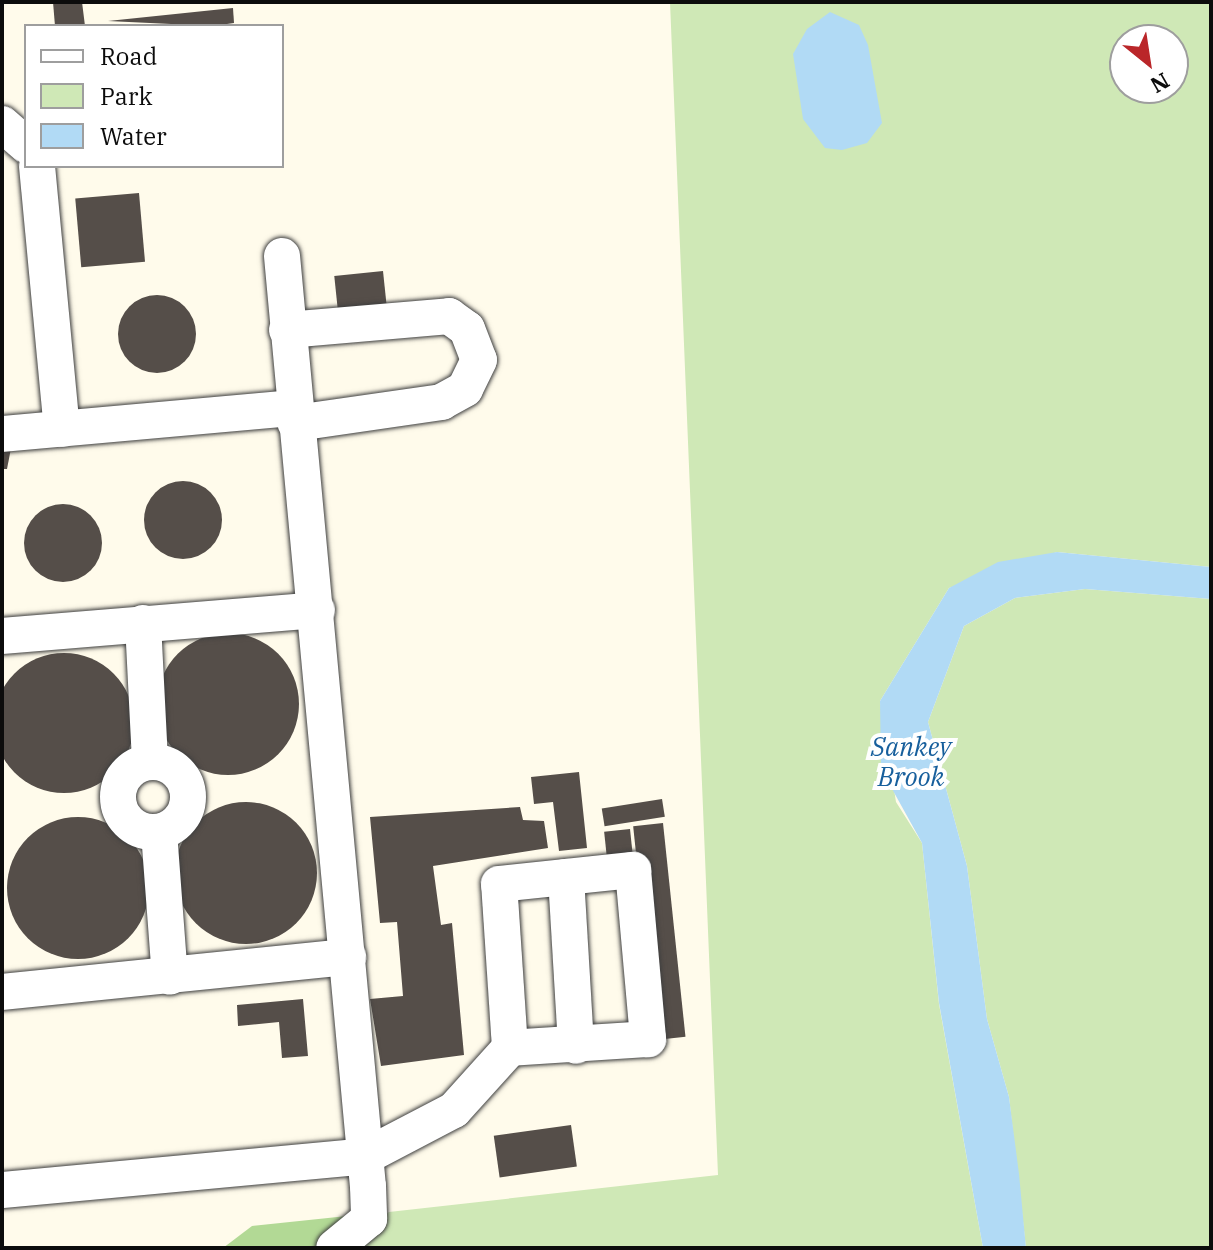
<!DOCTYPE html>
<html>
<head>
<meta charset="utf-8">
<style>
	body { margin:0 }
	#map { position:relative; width:1213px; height:1250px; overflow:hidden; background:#fffbeb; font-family:"IBM Plex Serif",serif }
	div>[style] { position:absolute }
	.green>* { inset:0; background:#cfe8b6 }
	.forest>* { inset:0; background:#b2d995 }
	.water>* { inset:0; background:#b1daf5 }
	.building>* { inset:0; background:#554e49; transform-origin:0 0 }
	.round { border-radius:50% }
	.roads { filter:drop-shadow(0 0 2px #3f3f3f) drop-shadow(0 0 2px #3f3f3f) }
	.minor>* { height:36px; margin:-18px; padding:0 18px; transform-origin:18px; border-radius:18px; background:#fff }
	.minor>.ring { margin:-18px; padding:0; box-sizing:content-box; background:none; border:36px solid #fff; border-radius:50% }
	span { translate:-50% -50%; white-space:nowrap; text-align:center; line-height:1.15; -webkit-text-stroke:8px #fff; paint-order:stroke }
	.water-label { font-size:26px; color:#175f9c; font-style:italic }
	.frame { position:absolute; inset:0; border:4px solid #0c0c0c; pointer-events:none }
	.legend { position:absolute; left:24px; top:24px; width:260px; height:144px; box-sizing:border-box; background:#fff; border:2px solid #9e9e9e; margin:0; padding:10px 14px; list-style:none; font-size:24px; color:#0c0c0c }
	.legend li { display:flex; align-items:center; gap:16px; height:40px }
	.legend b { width:40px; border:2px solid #9e9e9e }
	.north { position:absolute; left:1109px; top:24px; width:80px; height:80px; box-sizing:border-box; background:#fff; border:2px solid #9e9e9e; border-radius:50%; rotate:150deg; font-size:22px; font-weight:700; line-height:32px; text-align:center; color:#0c0c0c }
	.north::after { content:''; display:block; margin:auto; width:28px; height:36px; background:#ba2629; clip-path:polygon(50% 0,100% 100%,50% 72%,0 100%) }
</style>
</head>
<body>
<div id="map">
	<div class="green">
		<div style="clip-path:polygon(evenodd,670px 2px,1211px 2px,1211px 567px,1057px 552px,949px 588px,880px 701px,896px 802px,922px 843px,939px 1004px,983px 1248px,334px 1248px,389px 1212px,718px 1175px,670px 2px,1125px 40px,1173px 40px,1173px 88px,1125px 88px,1125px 40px)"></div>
		<div style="clip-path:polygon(1085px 589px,1211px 599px,1210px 1248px,1026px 1248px,1009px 1097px,987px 1019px,967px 866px,928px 722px,964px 626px,1015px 598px)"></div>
	</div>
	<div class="forest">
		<div style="clip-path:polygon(347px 1216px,313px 1248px,223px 1248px,252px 1226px)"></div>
	</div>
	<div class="water">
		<div style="clip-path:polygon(830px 12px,859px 25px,868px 45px,882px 123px,867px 143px,842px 150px,825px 148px,803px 119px,793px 54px,807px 29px)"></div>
		<div style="clip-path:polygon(1057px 552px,1211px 567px,1211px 599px,1085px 589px,1015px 598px,964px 626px,928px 722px,967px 866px,987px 1019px,1009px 1097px,1019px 1174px,1026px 1248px,983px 1248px,939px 1003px,922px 843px,881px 769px,880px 701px,949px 588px,998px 562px)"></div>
	</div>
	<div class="building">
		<div style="clip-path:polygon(53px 2px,82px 2px,85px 26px,55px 26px)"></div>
		<div style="clip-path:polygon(233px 8px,234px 23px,213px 26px,108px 21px)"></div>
		<div style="left:139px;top:193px;width:69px;height:64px;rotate:85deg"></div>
		<div style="left:383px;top:271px;width:36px;height:49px;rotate:84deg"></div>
		<div class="round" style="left:118px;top:295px;width:78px;height:78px"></div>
		<div style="clip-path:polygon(12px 443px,7px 469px,2px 469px,2px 444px)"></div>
		<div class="round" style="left:144px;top:481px;width:78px;height:78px"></div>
		<div class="round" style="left:24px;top:504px;width:78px;height:78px"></div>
		<div class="round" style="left:157px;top:633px;width:142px;height:142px"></div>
		<div class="round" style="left:-6px;top:653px;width:140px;height:140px"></div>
		<div style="clip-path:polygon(579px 772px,587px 848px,559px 851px,553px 802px,534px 804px,531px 777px)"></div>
		<div style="left:662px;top:799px;width:18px;height:61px;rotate:81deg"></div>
		<div class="round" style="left:175px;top:802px;width:142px;height:142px"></div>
		<div style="clip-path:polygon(520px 807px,523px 820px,544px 821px,548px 848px,433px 866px,441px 925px,452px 923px,464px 1055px,381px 1066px,370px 999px,403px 996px,397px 922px,380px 923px,370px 817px)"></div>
		<div class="round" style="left:7px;top:817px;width:142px;height:142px"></div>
		<div style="left:663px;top:823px;width:215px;height:30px;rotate:84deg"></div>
		<div style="left:630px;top:829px;width:39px;height:26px;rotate:84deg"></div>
		<div style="clip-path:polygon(303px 999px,308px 1056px,282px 1058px,279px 1022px,238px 1026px,237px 1005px)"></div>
		<div style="left:571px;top:1125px;width:42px;height:78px;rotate:82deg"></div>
	</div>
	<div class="roads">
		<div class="minor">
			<div style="left:2px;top:124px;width:32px;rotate:41deg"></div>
			<div style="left:37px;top:166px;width:264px;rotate:84.6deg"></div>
			<div style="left:282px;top:256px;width:934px;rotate:84.72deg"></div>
			<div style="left:368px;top:1186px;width:33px;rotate:88deg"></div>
			<div style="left:369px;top:1219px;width:45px;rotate:140.4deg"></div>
			<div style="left:287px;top:330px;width:163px;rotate:-4.9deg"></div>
			<div style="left:449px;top:316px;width:22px;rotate:36deg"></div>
			<div style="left:467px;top:329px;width:33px;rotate:69deg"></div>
			<div style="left:479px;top:360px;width:32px;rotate:116deg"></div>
			<div style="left:465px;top:389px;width:26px;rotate:151deg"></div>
			<div style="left:442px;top:402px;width:148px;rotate:171.8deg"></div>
			<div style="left:2px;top:434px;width:292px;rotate:-5.1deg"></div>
			<div style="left:143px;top:623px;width:139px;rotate:87.1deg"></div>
			<div style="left:2px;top:636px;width:316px;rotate:-4.7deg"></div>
			<div class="ring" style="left:118px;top:762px;width:34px;height:34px"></div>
			<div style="left:159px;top:832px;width:145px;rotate:85.7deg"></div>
			<div style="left:566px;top:877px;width:169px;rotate:86.6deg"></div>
			<div style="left:2px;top:992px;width:348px;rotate:-5.8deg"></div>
			<div style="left:2px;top:1190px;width:366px;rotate:-5.3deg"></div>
			<div style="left:366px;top:1156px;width:99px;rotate:-27.6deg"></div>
			<div style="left:454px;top:1110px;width:84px;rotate:-47.9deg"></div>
			<div style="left:510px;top:1048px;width:164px;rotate:-93.8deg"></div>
			<div style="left:499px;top:884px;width:135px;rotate:-6deg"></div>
			<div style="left:633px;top:870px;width:170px;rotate:84.9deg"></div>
			<div style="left:648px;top:1039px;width:138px;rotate:176.3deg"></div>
		</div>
	</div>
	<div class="water-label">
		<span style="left:911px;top:762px">Sankey<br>Brook</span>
	</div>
	<div class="frame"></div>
	<ul class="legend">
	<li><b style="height:10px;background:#fff"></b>Road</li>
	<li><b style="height:22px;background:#cfe8b6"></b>Park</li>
	<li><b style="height:22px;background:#b1daf5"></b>Water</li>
	</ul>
	<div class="north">N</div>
</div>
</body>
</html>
